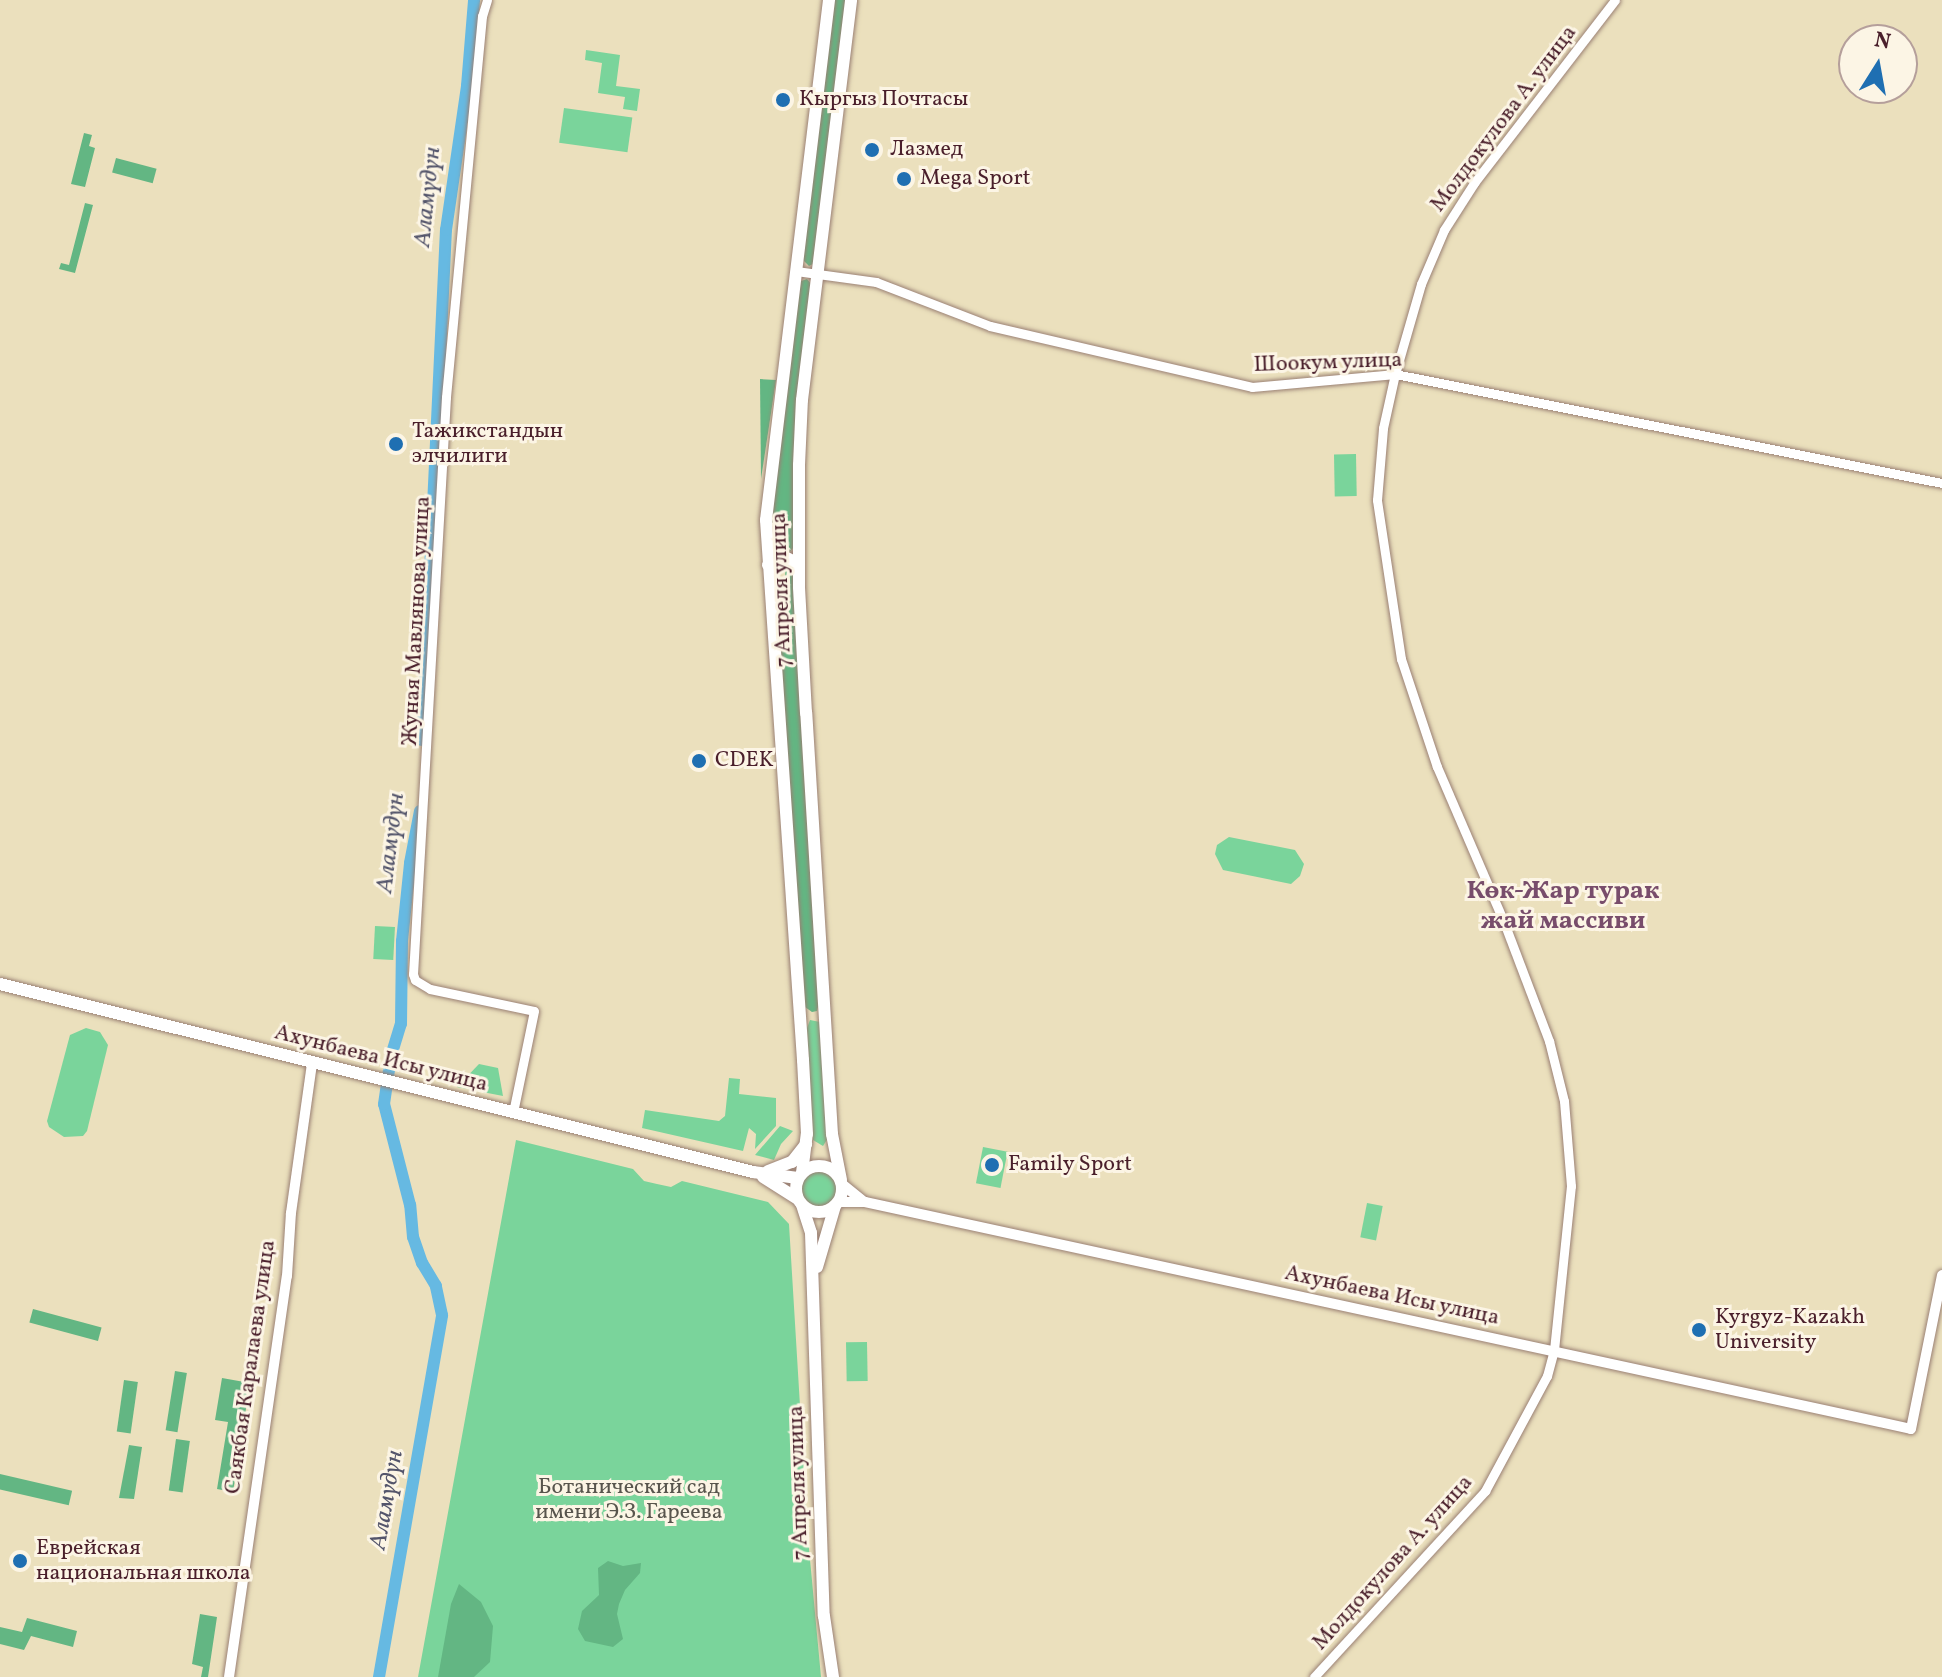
<!DOCTYPE html>
<html>
<head>
<meta charset="utf-8">
<style>
	body { margin:0 }
	#map { position:relative; width:1942px; height:1677px; overflow:hidden; background:#ebe0bd; font-family:Vollkorn,serif }
	div>[style] { position:absolute }
	.green>* { inset:0; background:#7ad49b; transform-origin:0 0 }
	.round { border-radius:50% }
	.forest>* { inset:0; background:#63b683; transform-origin:0 0 }
	.river>* { height:12px; margin:-6px; padding:0 6px; transform-origin:6px; border-radius:6px; background:#66b9e2 }
	.roads { filter:drop-shadow(0 0 2px #9a8074) drop-shadow(0 0 2px #9a8074) }
	.tertiary>* { height:9px; margin:-4.5px; padding:0 4.5px; transform-origin:4.5px; border-radius:4.5px; background:#fff }
	.secondary>* { height:10px; margin:-5px; padding:0 5px; transform-origin:5px; border-radius:5px; background:#fff }
	.primary>* { height:12px; margin:-6px; padding:0 6px; transform-origin:6px; border-radius:6px; background:#fff }
	.primary>.ring { margin:-6px; padding:0; box-sizing:content-box; background:none; border:12px solid #fff; border-radius:50% }
	.dots>* { width:22px; height:22px; translate:-50% -50%; box-sizing:border-box; border:4px solid #fcf5e5; border-radius:50% }
	span { translate:-50% -50%; white-space:nowrap; text-align:center; line-height:1.15; -webkit-text-stroke:6px #fcf5e5; paint-order:stroke }
	.poi-label { font-size:22px; color:#4a1f2b }
	.left { translate:0 -50%; text-align:left }
	.street-label { font-size:22px; color:#4a1f2b }
	.park-label { font-size:22px; color:#58554d }
	.water-label { font-size:24px; color:#54556b; font-style:italic }
	.quarter-label { font-size:26px; color:#784d6b; font-weight:700 }
	.north { position:absolute; left:1838px; top:24px; width:80px; height:80px; box-sizing:border-box; background:#fcf5e5; border:2px solid #b59f9b; border-radius:50%; rotate:11deg; font-size:22px; font-weight:700; line-height:32px; text-align:center; color:#4a1f2b }
	.north::after { content:''; display:block; margin:auto; width:28px; height:36px; background:#1f6fb2; clip-path:polygon(50% 0,100% 100%,50% 72%,0 100%) }
</style>
</head>
<body>
<div id="map">
	<div class="green">
		<div style="clip-path:polygon(586px 50px,620px 55px,616px 86px,640px 89px,637px 111px,623px 109px,625px 97px,598px 93px,602px 63px,585px 60px)"></div>
		<div style="left:564px;top:108px;width:69px;height:35px;rotate:8deg"></div>
		<div style="left:1356px;top:454px;width:42px;height:22px;rotate:89deg"></div>
		<div style="clip-path:polygon(1229px 837px,1295px 850px,1304px 864px,1300px 876px,1291px 884px,1223px 870px,1215px 854px,1217px 845px)"></div>
		<div style="left:375px;top:926px;width:20px;height:33px;rotate:3deg"></div>
		<div style="clip-path:polygon(810px 1020px,820px 1022px,828px 1138px,823px 1146px,813px 1140px,807px 1028px)"></div>
		<div style="clip-path:polygon(86px 1028px,100px 1032px,108px 1045px,87px 1131px,83px 1136px,64px 1137px,49px 1127px,47px 1121px,70px 1035px)"></div>
		<div style="clip-path:polygon(479px 1064px,498px 1068px,503px 1096px,457px 1087px)"></div>
		<div style="clip-path:polygon(729px 1078px,740px 1079px,739px 1094px,776px 1098px,776px 1126px,755px 1149px,756px 1134px,749px 1128px,743px 1151px,642px 1128px,645px 1110px,719px 1121px,725px 1116px)"></div>
		<div style="clip-path:polygon(780px 1126px,793px 1131px,781px 1144px,774px 1160px,755px 1155px)"></div>
		<div style="clip-path:polygon(516px 1140px,633px 1169px,644px 1181px,657px 1184px,671px 1187px,682px 1181px,768px 1202px,789px 1224px,808px 1538px,821px 1677px,418px 1677px)"></div>
		<div style="left:983px;top:1147px;width:25px;height:37px;rotate:11deg"></div>
		<div class="round" style="left:801px;top:1171px;width:36px;height:36px"></div>
		<div style="left:1367px;top:1203px;width:16px;height:35px;rotate:11deg"></div>
		<div style="left:867px;top:1342px;width:39px;height:21px;rotate:89deg"></div>
	</div>
	<div class="forest">
		<div style="clip-path:polygon(834px 0,846px 0,813px 264px,809px 266px,802px 259px)"></div>
		<div style="clip-path:polygon(84px 133px,92px 135px,89px 146px,95px 148px,85px 187px,71px 184px)"></div>
		<div style="left:116px;top:158px;width:42px;height:15px;rotate:15deg"></div>
		<div style="clip-path:polygon(85px 203px,93px 205px,75px 273px,59px 269px,61px 263px,69px 265px)"></div>
		<div style="clip-path:polygon(807px 279px,812px 285px,794px 547px,787px 555px,773px 550px,771px 507px,787px 373px,801px 281px)"></div>
		<div style="clip-path:polygon(760px 379px,776px 380px,761px 479px)"></div>
		<div style="clip-path:polygon(785px 563px,793px 565px,819px 1003px,817px 1011px,812px 1012px,805px 1007px,778px 634px,786px 617px)"></div>
		<div style="left:33px;top:1309px;width:71px;height:14px;rotate:15deg"></div>
		<div style="left:175px;top:1371px;width:12px;height:60px;rotate:9deg"></div>
		<div style="clip-path:polygon(222px 1378px,250px 1383px,233px 1492px,217px 1489px,228px 1422px,215px 1420px)"></div>
		<div style="left:124px;top:1380px;width:14px;height:52px;rotate:8deg"></div>
		<div style="left:176px;top:1439px;width:14px;height:52px;rotate:8deg"></div>
		<div style="clip-path:polygon(129px 1445px,142px 1447px,134px 1499px,119px 1498px)"></div>
		<div style="left:0;top:1474px;width:74px;height:15px;rotate:13deg"></div>
		<div style="clip-path:polygon(608px 1561px,623px 1566px,641px 1563px,640px 1573px,625px 1590px,619px 1604px,617px 1614px,623px 1639px,613px 1647px,585px 1641px,578px 1629px,582px 1611px,599px 1595px,598px 1568px)"></div>
		<div style="clip-path:polygon(459px 1584px,481px 1602px,493px 1626px,490px 1662px,474px 1677px,438px 1677px,451px 1604px)"></div>
		<div style="clip-path:polygon(200px 1614px,217px 1617px,208px 1677px,201px 1677px,203px 1667px,192px 1664px)"></div>
		<div style="clip-path:polygon(27px 1618px,77px 1631px,73px 1647px,31px 1636px,24px 1650px,0 1644px,0 1627px,22px 1632px)"></div>
	</div>
	<div class="river">
		<div style="left:422px;top:740px;width:511px;rotate:-87.31deg"></div>
		<div style="left:446px;top:230px;width:146px;rotate:-81.7deg"></div>
		<div style="left:467px;top:86px;width:86px;rotate:-85.3deg"></div>
		<div style="left:379px;top:1677px;width:367px;rotate:-80.1deg"></div>
		<div style="left:442px;top:1315px;width:30px;rotate:-102deg"></div>
		<div style="left:436px;top:1286px;width:27px;rotate:-121deg"></div>
		<div style="left:422px;top:1263px;width:28px;rotate:-109deg"></div>
		<div style="left:413px;top:1237px;width:32px;rotate:-95deg"></div>
		<div style="left:410px;top:1205px;width:104px;rotate:-104.4deg"></div>
		<div style="left:384px;top:1104px;width:49px;rotate:-81.7deg"></div>
		<div style="left:391px;top:1056px;width:34px;rotate:-73deg"></div>
		<div style="left:401px;top:1024px;width:83px;rotate:-89.3deg"></div>
		<div style="left:402px;top:941px;width:78px;rotate:-84.1deg"></div>
		<div style="left:410px;top:863px;width:53px;rotate:-79.1deg"></div>
	</div>
	<div class="roads">
		<div class="tertiary">
			<div style="left:487px;top:0;width:17px;rotate:107deg"></div>
			<div style="left:482px;top:16px;width:383px;rotate:95.4deg"></div>
			<div style="left:446px;top:397px;width:578px;rotate:93.27deg"></div>
			<div style="left:413px;top:974px;width:6px;rotate:72deg"></div>
			<div style="left:415px;top:980px;width:17px;rotate:31deg"></div>
			<div style="left:430px;top:989px;width:106px;rotate:11.9deg"></div>
			<div style="left:534px;top:1011px;width:103px;rotate:101.7deg"></div>
			<div style="left:796px;top:271px;width:81px;rotate:7.8deg"></div>
			<div style="left:876px;top:282px;width:122px;rotate:21.1deg"></div>
			<div style="left:990px;top:326px;width:269px;rotate:13.1deg"></div>
			<div style="left:1252px;top:387px;width:144px;rotate:-5.2deg"></div>
			<div style="left:1395px;top:374px;width:558px;rotate:11.27deg"></div>
			<div style="left:1314px;top:1677px;width:253px;rotate:-47.4deg"></div>
			<div style="left:1485px;top:1491px;width:131px;rotate:-61.7deg"></div>
			<div style="left:1547px;top:1376px;width:27px;rotate:-75deg"></div>
			<div style="left:1554px;top:1350px;width:165px;rotate:-84.1deg"></div>
			<div style="left:1571px;top:1186px;width:85px;rotate:-94.7deg"></div>
			<div style="left:1564px;top:1101px;width:62px;rotate:-104deg"></div>
			<div style="left:1549px;top:1041px;width:129px;rotate:-110.8deg"></div>
			<div style="left:1503px;top:920px;width:167px;rotate:-113.3deg"></div>
			<div style="left:1437px;top:767px;width:114px;rotate:-108.4deg"></div>
			<div style="left:1401px;top:659px;width:161px;rotate:-98.6deg"></div>
			<div style="left:1377px;top:500px;width:72px;rotate:-85.2deg"></div>
			<div style="left:1383px;top:428px;width:55px;rotate:-77.5deg"></div>
			<div style="left:1395px;top:374px;width:94px;rotate:-73.9deg"></div>
			<div style="left:1421px;top:284px;width:59px;rotate:-66.9deg"></div>
			<div style="left:1444px;top:230px;width:56px;rotate:-57.4deg"></div>
			<div style="left:1474px;top:183px;width:231px;rotate:-52.4deg"></div>
		</div>
		<div class="secondary">
			<div style="left:842px;top:1184px;width:27px;rotate:39deg"></div>
			<div style="left:839px;top:1202px;width:26px"></div>
			<div style="left:865px;top:1202px;width:1070px;rotate:12.24deg"></div>
			<div style="left:1911px;top:1429px;width:157px;rotate:-78.6deg"></div>
			<div style="left:229px;top:1677px;width:405px;rotate:-81.8deg"></div>
			<div style="left:287px;top:1276px;width:63px;rotate:-86.4deg"></div>
			<div style="left:291px;top:1213px;width:151px;rotate:-82deg"></div>
		</div>
		<div class="primary">
			<div style="left:768px;top:565px;width:17px;rotate:-31deg"></div>
			<div style="left:783px;top:556px;width:18px;rotate:27deg"></div>
			<div style="left:0;top:984px;width:776px;rotate:14.02deg"></div>
			<div style="left:753px;top:1172px;width:45px;rotate:7.6deg"></div>
			<div class="ring" style="left:796px;top:1166px;width:34px;height:34px"></div>
			<div style="left:768px;top:1171px;width:26px;rotate:-21deg"></div>
			<div style="left:792px;top:1162px;width:23px;rotate:-52deg"></div>
			<div style="left:802px;top:1173px;width:39px;rotate:-83deg"></div>
			<div style="left:807px;top:1134px;width:74px;rotate:-93.1deg"></div>
			<div style="left:803px;top:1060px;width:541px;rotate:-93.92deg"></div>
			<div style="left:766px;top:520px;width:524px;rotate:-83.09deg"></div>
			<div style="left:763px;top:1177px;width:41px;rotate:32.2deg"></div>
			<div style="left:841px;top:1180px;width:47px;rotate:-101.1deg"></div>
			<div style="left:832px;top:1134px;width:422px;rotate:-93.5deg"></div>
			<div style="left:806px;top:713px;width:126px;rotate:-93.2deg"></div>
			<div style="left:799px;top:587px;width:122px;rotate:-90deg"></div>
			<div style="left:799px;top:465px;width:65px;rotate:-87.4deg"></div>
			<div style="left:802px;top:400px;width:403px;rotate:-83deg"></div>
			<div style="left:802px;top:1205px;width:29px;rotate:72deg"></div>
			<div style="left:811px;top:1233px;width:383px;rotate:88.1deg"></div>
			<div style="left:824px;top:1616px;width:62px;rotate:81.6deg"></div>
			<div style="left:817px;top:1267px;width:64px;rotate:-73.6deg"></div>
		</div>
	</div>
	<div class="dots">
		<div style="left:783px;top:100px;background:#1f6fb2"></div>
		<div style="left:872px;top:150px;background:#1f6fb2"></div>
		<div style="left:904px;top:179px;background:#1f6fb2"></div>
		<div style="left:396px;top:444px;background:#1f6fb2"></div>
		<div style="left:699px;top:761px;background:#1f6fb2"></div>
		<div style="left:992px;top:1165px;background:#1f6fb2"></div>
		<div style="left:1699px;top:1330px;background:#1f6fb2"></div>
		<div style="left:20px;top:1561px;background:#1f6fb2"></div>
	</div>
	<div class="poi-label">
		<span class="left" style="left:799px;top:100px">Кыргыз Почтасы</span>
		<span class="left" style="left:890px;top:150px">Лазмед</span>
		<span class="left" style="left:920px;top:179px">Mega Sport</span>
		<span class="left" style="left:412px;top:444px">Тажикстандын<br>элчилиги</span>
		<span class="left" style="left:715px;top:761px">CDEK</span>
		<span class="left" style="left:1008px;top:1165px">Family Sport</span>
		<span class="left" style="left:1715px;top:1330px">Kyrgyz-Kazakh<br>University</span>
		<span class="left" style="left:36px;top:1561px">Еврейская<br>национальная школа</span>
	</div>
	<div class="street-label">
		<span style="left:1504px;top:119px;rotate:-53deg">Молдокулова А. улица</span>
		<span style="left:1328px;top:363px;rotate:-2deg">Шоокум улица</span>
		<span style="left:782px;top:590px;rotate:-92deg">7 Апреля улица</span>
		<span style="left:417px;top:621px;rotate:-87deg">Жуная Мавлянова улица</span>
		<span style="left:381px;top:1059px;rotate:14deg">Ахунбаева Исы улица</span>
		<span style="left:1392px;top:1296px;rotate:12deg">Ахунбаева Исы улица</span>
		<span style="left:251px;top:1367px;rotate:-82deg">Саякбая Каралаева улица</span>
		<span style="left:799px;top:1483px;rotate:-92deg">7 Апреля улица</span>
		<span style="left:1393px;top:1563px;rotate:-48deg">Молдокулова А. улица</span>
	</div>
	<div class="park-label">
		<span style="left:629px;top:1500px">Ботанический сад<br>имени Э.З. Гареева</span>
	</div>
	<div class="water-label">
		<span style="left:429px;top:197px;rotate:-84deg">Аламүдүн</span>
		<span style="left:392px;top:843px;rotate:-83deg">Аламүдүн</span>
		<span style="left:388px;top:1500px;rotate:-80deg">Аламүдүн</span>
	</div>
	<div class="quarter-label">
		<span style="left:1563px;top:907px">Көк-Жар турак<br>жай массиви</span>
	</div>
	<div class="north">N</div>
</div>
</body>
</html>
